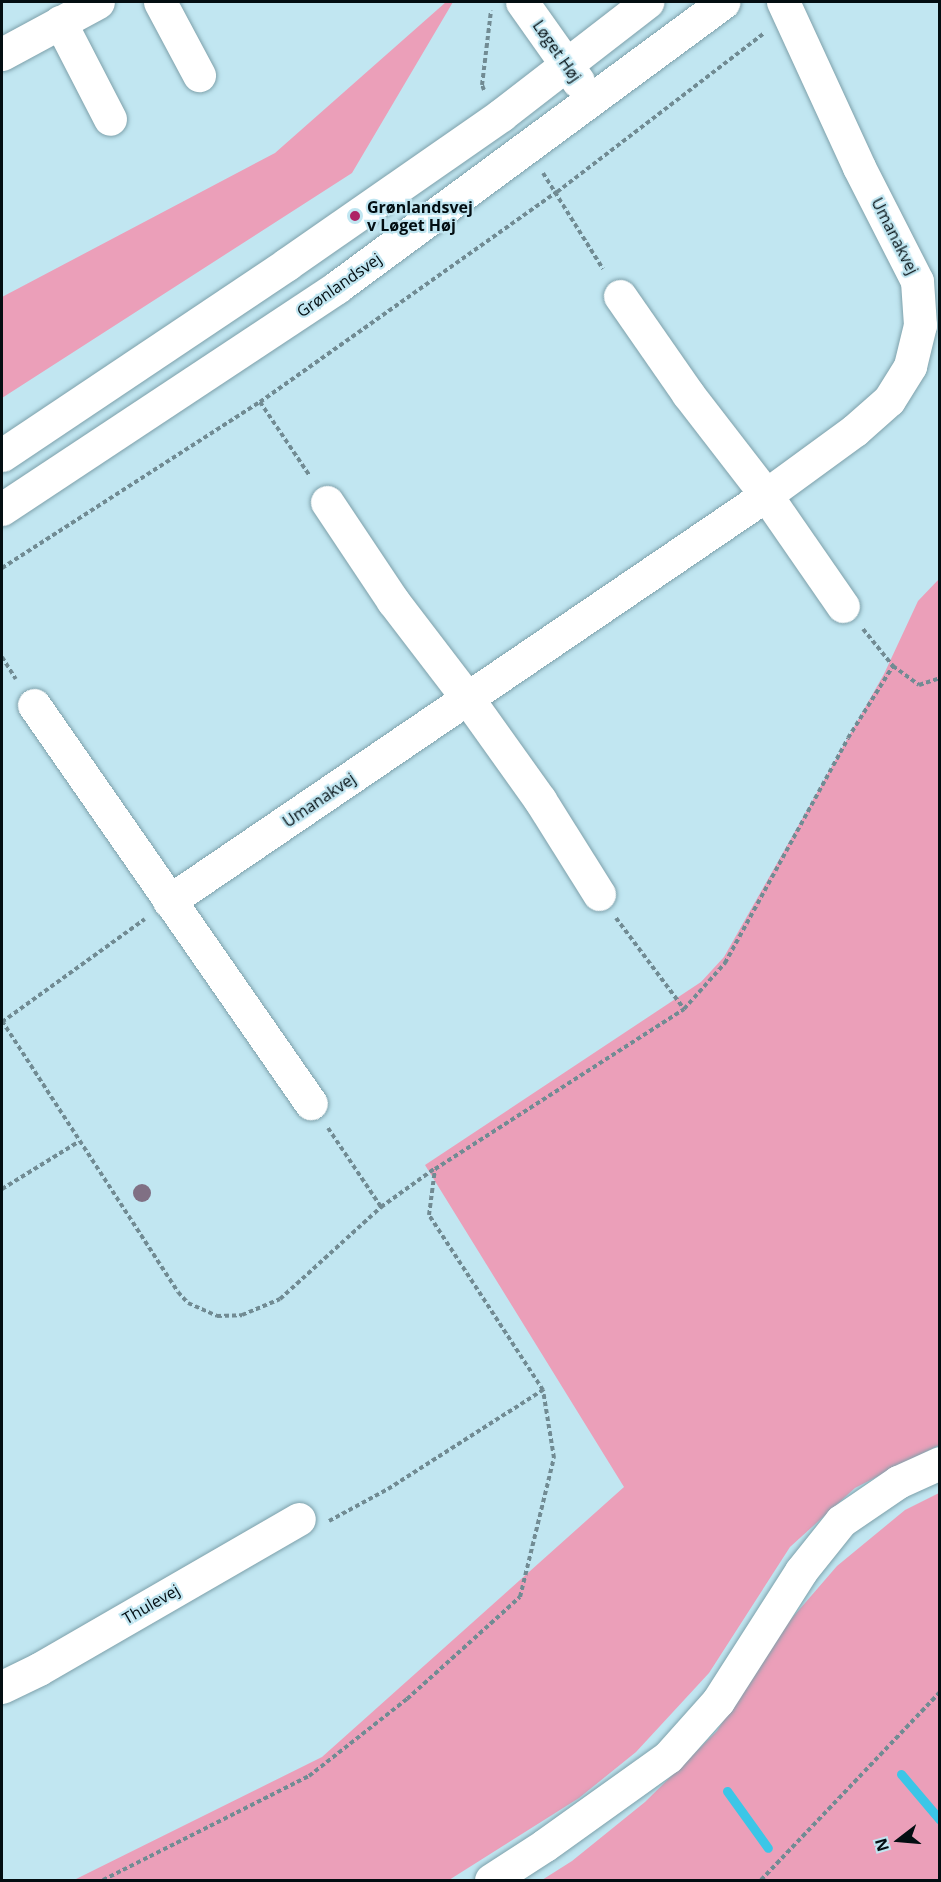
<!DOCTYPE html>
<html>
<head>
<meta charset="utf-8">
<style>
	body { margin:0 }
	#map { position:relative; width:941px; height:1882px; overflow:hidden; background:#c1e6f1; font-family:"Open Sans",sans-serif }
	div>[style] { position:absolute }
	.green>* { inset:0; background:#eb9fb9 }
	.stream>* { height:9px; margin:-4.5px; padding:0 4.5px; transform-origin:4.5px; border-radius:4.5px; background:#3bc6e7 }
	.path>* { height:4px; margin-top:-2px; transform-origin:0; background:repeating-linear-gradient(90deg,#718b93 0 4.5px,transparent 0 7.5px) }
	.roads { filter:drop-shadow(0 0 2px #7da0aa) drop-shadow(0 0 2px #7da0aa) }
	.minor>* { height:33px; margin:-16.5px; padding:0 16.5px; transform-origin:16.5px; border-radius:16.5px; background:#fff }
	.trees>* { width:18px; height:18px; margin:-9px; border-radius:50%; background:#807084 }
	.dots>* { width:16px; height:16px; translate:-50% -50%; box-sizing:border-box; border:3px solid #c1e6f1; border-radius:50% }
	span { translate:-50% -50%; white-space:nowrap; text-align:center; line-height:1.15; -webkit-text-stroke:4.5px #c1e6f1; paint-order:stroke }
	.street-label { font-size:16px; color:#030e12 }
	.poi-label { font-size:16px; color:#030e12; font-weight:700 }
	.left { translate:0 -50%; text-align:left }
	.frame { position:absolute; inset:0; border:3px solid #030e12; pointer-events:none }
	.north { position:absolute; left:869px; top:1810px; width:60px; height:60px; -webkit-text-stroke:4px #c1e6f1; paint-order:stroke; rotate:254deg; font-size:16px; font-weight:700; line-height:24px; text-align:center; color:#030e12 }
	.north::after { content:''; display:block; margin:auto; width:21px; height:27px; background:#030e12; clip-path:polygon(50% 0,100% 100%,50% 72%,0 100%) }
</style>
</head>
<body>
<div id="map">
	<div class="green">
		<div style="clip-path:polygon(446px 2px,453px 2px,352px 173px,2px 398px,2px 297px,275px 153px)"></div>
		<div style="clip-path:polygon(939px 579px,939px 1445px,855px 1488px,790px 1547px,709px 1673px,636px 1752px,579px 1798px,449px 1880px,74px 1880px,322px 1757px,624px 1487px,425px 1165px,701px 982px,724px 957px,884px 674px,918px 601px)"></div>
		<div style="clip-path:polygon(939px 1493px,939px 1880px,542px 1880px,572px 1861px,645px 1802px,717px 1731px,773px 1640px,837px 1566px,905px 1510px)"></div>
	</div>
	<div class="stream">
		<div style="left:901px;top:1774px;width:60px;rotate:49.7deg"></div>
		<div style="left:727px;top:1791px;width:70px;rotate:54.3deg"></div>
	</div>
	<div class="path">
		<div style="left:484px;top:90px;width:5px;rotate:-112deg"></div>
		<div style="left:482px;top:85px;width:75px;rotate:-83.1deg"></div>
		<div style="left:543px;top:173px;width:113px;rotate:58deg"></div>
		<div style="left:260px;top:402px;width:89px;rotate:56deg"></div>
		<div style="left:2px;top:568px;width:307px;rotate:-32.8deg"></div>
		<div style="left:260px;top:402px;width:364px;rotate:-35.3deg"></div>
		<div style="left:557px;top:192px;width:260px;rotate:-37.5deg"></div>
		<div style="left:863px;top:629px;width:48px;rotate:51deg"></div>
		<div style="left:893px;top:666px;width:32px;rotate:36deg"></div>
		<div style="left:919px;top:685px;width:22px;rotate:-18deg"></div>
		<div style="left:2px;top:657px;width:26px;rotate:58deg"></div>
		<div style="left:616px;top:918px;width:114px;rotate:53.2deg"></div>
		<div style="left:2px;top:1021px;width:323px;rotate:57deg"></div>
		<div style="left:178px;top:1292px;width:15px;rotate:48deg"></div>
		<div style="left:188px;top:1303px;width:32px;rotate:24deg"></div>
		<div style="left:217px;top:1316px;width:25px;rotate:-2deg"></div>
		<div style="left:242px;top:1315px;width:41px;rotate:-22.8deg"></div>
		<div style="left:280px;top:1299px;width:137px;rotate:-42.3deg"></div>
		<div style="left:381px;top:1207px;width:65px;rotate:-35.6deg"></div>
		<div style="left:2px;top:1022px;width:176px;rotate:-35.8deg"></div>
		<div style="left:328px;top:1128px;width:95px;rotate:56.1deg"></div>
		<div style="left:2px;top:1189px;width:89px;rotate:-31.7deg"></div>
		<div style="left:329px;top:1521px;width:67px;rotate:-28.5deg"></div>
		<div style="left:388px;top:1489px;width:184px;rotate:-32.6deg"></div>
		<div style="left:103px;top:1880px;width:231px;rotate:-26.8deg"></div>
		<div style="left:309px;top:1776px;width:125px;rotate:-38.2deg"></div>
		<div style="left:407px;top:1699px;width:152px;rotate:-42.1deg"></div>
		<div style="left:520px;top:1597px;width:143px;rotate:-76.3deg"></div>
		<div style="left:554px;top:1458px;width:69px;rotate:-99.2deg"></div>
		<div style="left:543px;top:1390px;width:209px;rotate:-123.1deg"></div>
		<div style="left:429px;top:1215px;width:46px;rotate:-82.6deg"></div>
		<div style="left:435px;top:1169px;width:296px;rotate:-32.7deg"></div>
		<div style="left:684px;top:1009px;width:62px;rotate:-48.3deg"></div>
		<div style="left:725px;top:963px;width:256px;rotate:-61.3deg"></div>
		<div style="left:848px;top:738px;width:85px;rotate:-58deg"></div>
		<div style="left:761px;top:1880px;width:260px;rotate:-46.4deg"></div>
	</div>
	<div class="roads">
		<div class="minor">
			<div style="left:160px;top:2px;width:83px;rotate:61.9deg"></div>
			<div style="left:522px;top:2px;width:97px;rotate:54.7deg"></div>
			<div style="left:60px;top:22px;width:109px;rotate:62.7deg"></div>
			<div style="left:2px;top:54px;width:109px;rotate:-28.4deg"></div>
			<div style="left:620px;top:296px;width:119px;rotate:55.2deg"></div>
			<div style="left:688px;top:394px;width:128px;rotate:52.3deg"></div>
			<div style="left:766px;top:495px;width:135px;rotate:55.3deg"></div>
			<div style="left:2px;top:455px;width:343px;rotate:-33.8deg"></div>
			<div style="left:287px;top:264px;width:261px;rotate:-34.8deg"></div>
			<div style="left:501px;top:115px;width:185px;rotate:-37.7deg"></div>
			<div style="left:327px;top:502px;width:119px;rotate:56.3deg"></div>
			<div style="left:393px;top:601px;width:123px;rotate:52.6deg"></div>
			<div style="left:468px;top:699px;width:124px;rotate:54.5deg"></div>
			<div style="left:540px;top:800px;width:111px;rotate:57.9deg"></div>
			<div style="left:2px;top:509px;width:402px;rotate:-33.5deg"></div>
			<div style="left:337px;top:287px;width:480px;rotate:-36.4deg"></div>
			<div style="left:34px;top:705px;width:485px;rotate:55.2deg"></div>
			<div style="left:169px;top:901px;width:722px;rotate:-34.22deg"></div>
			<div style="left:766px;top:495px;width:110px;rotate:-36.1deg"></div>
			<div style="left:855px;top:430px;width:45px;rotate:-41.4deg"></div>
			<div style="left:889px;top:400px;width:40px;rotate:-58deg"></div>
			<div style="left:910px;top:366px;width:42px;rotate:-76.3deg"></div>
			<div style="left:920px;top:325px;width:44px;rotate:-93.9deg"></div>
			<div style="left:917px;top:281px;width:128px;rotate:-117deg"></div>
			<div style="left:859px;top:167px;width:182px;rotate:-114.7deg"></div>
			<div style="left:2px;top:1687px;width:41px;rotate:-25.9deg"></div>
			<div style="left:39px;top:1669px;width:300px;rotate:-30deg"></div>
			<div style="left:491px;top:1880px;width:64px;rotate:-32.9deg"></div>
			<div style="left:545px;top:1845px;width:151px;rotate:-35.6deg"></div>
			<div style="left:668px;top:1757px;width:75px;rotate:-48.2deg"></div>
			<div style="left:718px;top:1701px;width:154px;rotate:-57.4deg"></div>
			<div style="left:801px;top:1571px;width:64px;rotate:-51.3deg"></div>
			<div style="left:841px;top:1521px;width:69px;rotate:-34.4deg"></div>
			<div style="left:898px;top:1482px;width:46px;rotate:-24.3deg"></div>
		</div>
	</div>
	<div class="trees">
		<div style="left:142px;top:1193px"></div>
	</div>
	<div class="dots">
		<div style="left:355px;top:216px;background:#ae2466"></div>
	</div>
	<div class="street-label">
		<span style="left:557px;top:51px;rotate:55deg">Løget Høj</span>
		<span style="left:895px;top:236px;rotate:63deg">Umanakvej</span>
		<span style="left:339px;top:285px;rotate:-35deg">Grønlandsvej</span>
		<span style="left:319px;top:800px;rotate:-34deg">Umanakvej</span>
		<span style="left:151px;top:1604px;rotate:-30deg">Thulevej</span>
	</div>
	<div class="poi-label">
		<span class="left" style="left:367px;top:216px">Grønlandsvej<br>v Løget Høj</span>
	</div>
	<div class="frame"></div>
	<div class="north">N</div>
</div>
</body>
</html>
